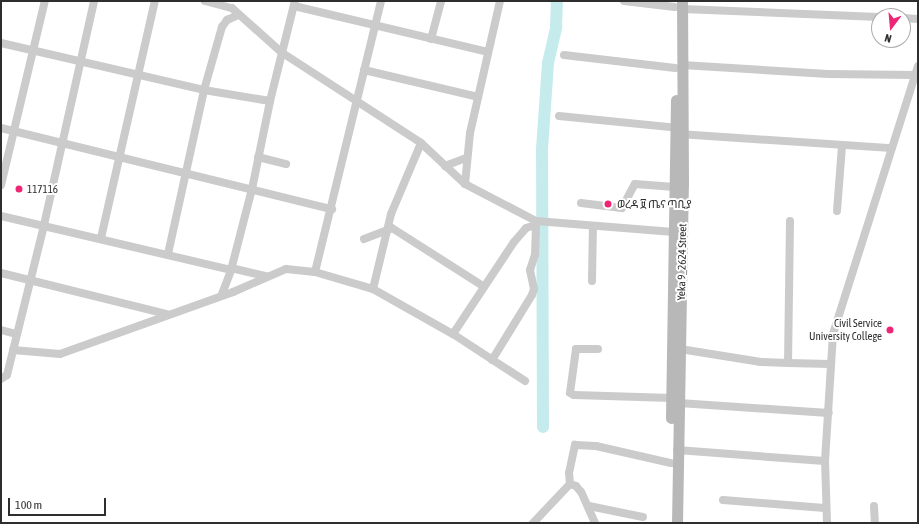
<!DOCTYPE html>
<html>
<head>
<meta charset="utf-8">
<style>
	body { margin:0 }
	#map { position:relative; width:919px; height:524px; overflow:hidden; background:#fff; font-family:"Asap Condensed","Noto Sans Ethiopic",sans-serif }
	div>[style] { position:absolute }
	.river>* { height:12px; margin:-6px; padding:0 6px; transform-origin:6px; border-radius:6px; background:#c5ebed }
	.minor>* { height:8px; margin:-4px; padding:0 4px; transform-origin:4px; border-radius:4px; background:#cbcbcb }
	.secondary>* { height:11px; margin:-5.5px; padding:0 5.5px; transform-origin:5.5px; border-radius:5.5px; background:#b8b8b8 }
	.dots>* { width:11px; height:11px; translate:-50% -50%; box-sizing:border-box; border:2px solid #fff; border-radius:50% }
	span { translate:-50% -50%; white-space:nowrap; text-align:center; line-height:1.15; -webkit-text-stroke:4px #fff; paint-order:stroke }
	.poi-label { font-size:11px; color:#2e2e2e }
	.left { translate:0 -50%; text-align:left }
	.right { translate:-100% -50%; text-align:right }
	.street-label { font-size:11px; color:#2e2e2e }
	.frame { position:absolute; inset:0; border:2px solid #2e2e2e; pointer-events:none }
	.north { position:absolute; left:871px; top:8px; width:40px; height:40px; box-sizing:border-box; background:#fff; border:1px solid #ababab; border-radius:50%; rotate:196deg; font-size:11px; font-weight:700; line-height:16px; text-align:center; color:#2e2e2e }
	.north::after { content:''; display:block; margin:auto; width:14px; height:18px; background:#ef2675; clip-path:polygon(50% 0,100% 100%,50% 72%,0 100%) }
	.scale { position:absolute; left:8px; top:498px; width:98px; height:18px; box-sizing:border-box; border:2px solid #2e2e2e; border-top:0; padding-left:5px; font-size:12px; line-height:14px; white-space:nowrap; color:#2e2e2e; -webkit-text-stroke:3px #fff; paint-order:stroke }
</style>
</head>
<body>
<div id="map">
	<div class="river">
		<div style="left:543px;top:427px;width:278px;rotate:-90.2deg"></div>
		<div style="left:542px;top:149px;width:86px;rotate:-86deg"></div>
		<div style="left:548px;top:63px;width:37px;rotate:-77deg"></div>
		<div style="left:556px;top:27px;width:26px;rotate:-88deg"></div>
	</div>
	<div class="minor">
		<div style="left:205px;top:1px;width:28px;rotate:15deg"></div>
		<div style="left:232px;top:8px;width:66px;rotate:41.9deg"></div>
		<div style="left:281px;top:52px;width:167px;rotate:33deg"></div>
		<div style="left:421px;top:143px;width:60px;rotate:43deg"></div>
		<div style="left:465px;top:184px;width:80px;rotate:27.5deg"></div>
		<div style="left:536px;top:221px;width:138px;rotate:4.6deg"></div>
		<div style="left:624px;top:1px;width:51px;rotate:6.7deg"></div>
		<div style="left:294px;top:6px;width:199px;rotate:13.3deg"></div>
		<div style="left:682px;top:9px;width:197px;rotate:2.3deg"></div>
		<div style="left:903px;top:18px;width:15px;rotate:4deg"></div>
		<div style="left:431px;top:39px;width:39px;rotate:-75deg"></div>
		<div style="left:1px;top:43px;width:208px;rotate:13deg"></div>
		<div style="left:204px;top:90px;width:67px;rotate:9.5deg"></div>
		<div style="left:564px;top:55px;width:112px;rotate:6.7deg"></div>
		<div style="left:682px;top:65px;width:146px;rotate:3.5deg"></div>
		<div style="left:828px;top:74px;width:87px;rotate:0.7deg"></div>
		<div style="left:364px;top:70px;width:117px;rotate:13.3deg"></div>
		<div style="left:559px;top:116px;width:122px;rotate:5.7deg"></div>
		<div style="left:1px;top:128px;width:341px;rotate:13.8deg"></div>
		<div style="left:679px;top:134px;width:213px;rotate:3.8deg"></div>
		<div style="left:258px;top:157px;width:29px;rotate:14deg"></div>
		<div style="left:445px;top:166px;width:22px;rotate:-21deg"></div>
		<div style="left:465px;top:184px;width:51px;rotate:-84.4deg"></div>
		<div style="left:470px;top:133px;width:135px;rotate:-77.2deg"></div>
		<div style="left:1px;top:185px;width:189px;rotate:-76.6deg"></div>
		<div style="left:581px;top:203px;width:41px;rotate:7deg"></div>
		<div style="left:622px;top:208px;width:27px;rotate:-62deg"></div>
		<div style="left:635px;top:184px;width:40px;rotate:4.3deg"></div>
		<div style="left:837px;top:211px;width:65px;rotate:-85.6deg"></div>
		<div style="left:1px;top:216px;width:236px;rotate:13.2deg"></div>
		<div style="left:790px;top:221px;width:142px;rotate:90.8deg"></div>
		<div style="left:788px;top:363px;width:42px;rotate:1.4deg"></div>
		<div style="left:101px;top:238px;width:243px;rotate:-77.2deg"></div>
		<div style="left:364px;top:239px;width:30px;rotate:-21deg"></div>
		<div style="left:392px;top:228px;width:108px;rotate:32.5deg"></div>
		<div style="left:168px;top:254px;width:168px;rotate:-77.6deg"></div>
		<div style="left:204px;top:90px;width:66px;rotate:-74.1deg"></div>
		<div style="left:222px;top:27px;width:9px;rotate:-54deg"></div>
		<div style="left:227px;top:20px;width:12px;rotate:-24deg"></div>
		<div style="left:231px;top:268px;width:36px;rotate:13deg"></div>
		<div style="left:315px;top:272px;width:279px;rotate:-76.3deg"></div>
		<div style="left:1px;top:273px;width:171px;rotate:13.9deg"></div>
		<div style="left:592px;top:281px;width:55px;rotate:-89deg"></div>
		<div style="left:373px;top:289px;width:77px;rotate:-76.5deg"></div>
		<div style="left:391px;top:214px;width:77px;rotate:-67.1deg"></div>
		<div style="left:222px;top:294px;width:26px;rotate:-69deg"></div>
		<div style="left:231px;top:270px;width:84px;rotate:-75.5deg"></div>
		<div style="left:252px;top:189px;width:90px;rotate:-78.4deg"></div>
		<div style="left:270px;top:101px;width:103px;rotate:-76deg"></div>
		<div style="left:1px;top:330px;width:16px;rotate:15deg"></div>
		<div style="left:453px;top:334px;width:110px;rotate:-56.5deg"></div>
		<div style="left:514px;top:242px;width:18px;rotate:-49deg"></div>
		<div style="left:526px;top:228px;width:9px;rotate:-18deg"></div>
		<div style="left:598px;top:349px;width:22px;rotate:180deg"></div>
		<div style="left:576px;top:349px;width:44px;rotate:97.8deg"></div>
		<div style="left:570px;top:393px;width:4px;rotate:27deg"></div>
		<div style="left:574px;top:395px;width:98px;rotate:1.8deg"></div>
		<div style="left:680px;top:349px;width:82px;rotate:9.1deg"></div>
		<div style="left:761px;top:362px;width:27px;rotate:2deg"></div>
		<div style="left:13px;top:350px;width:47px;rotate:4.9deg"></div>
		<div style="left:60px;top:354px;width:184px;rotate:-19.7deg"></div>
		<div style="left:233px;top:292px;width:58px;rotate:-23.5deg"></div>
		<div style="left:286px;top:269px;width:29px;rotate:6deg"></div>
		<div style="left:315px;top:272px;width:60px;rotate:16.3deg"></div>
		<div style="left:373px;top:289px;width:92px;rotate:29.4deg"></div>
		<div style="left:453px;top:334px;width:86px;rotate:33.1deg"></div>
		<div style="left:492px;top:360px;width:76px;rotate:-58.4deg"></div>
		<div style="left:532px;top:295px;width:6px;rotate:-72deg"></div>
		<div style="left:534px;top:289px;width:19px;rotate:-102deg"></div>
		<div style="left:530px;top:270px;width:16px;rotate:-72deg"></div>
		<div style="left:535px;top:255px;width:34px;rotate:-88deg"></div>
		<div style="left:1px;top:379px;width:7px;rotate:-34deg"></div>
		<div style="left:7px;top:375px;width:154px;rotate:-76.1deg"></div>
		<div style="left:44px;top:225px;width:230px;rotate:-77.4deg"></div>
		<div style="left:679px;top:403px;width:150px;rotate:3.8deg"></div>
		<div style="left:677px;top:450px;width:148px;rotate:4.3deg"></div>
		<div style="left:723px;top:500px;width:102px;rotate:4.5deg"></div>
		<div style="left:589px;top:506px;width:55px;rotate:11.5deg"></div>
		<div style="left:874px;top:506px;width:17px;rotate:87deg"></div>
		<div style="left:533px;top:523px;width:54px;rotate:-46.5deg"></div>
		<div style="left:595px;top:523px;width:34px;rotate:-114deg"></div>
		<div style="left:581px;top:492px;width:8px;rotate:-130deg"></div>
		<div style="left:576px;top:486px;width:6px;rotate:-162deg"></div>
		<div style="left:570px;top:484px;width:11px;rotate:-95deg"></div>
		<div style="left:569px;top:473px;width:29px;rotate:-78deg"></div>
		<div style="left:575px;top:445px;width:21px;rotate:3deg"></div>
		<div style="left:596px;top:446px;width:77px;rotate:12.8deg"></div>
		<div style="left:827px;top:523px;width:62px;rotate:-91.8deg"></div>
		<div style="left:825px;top:461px;width:127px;rotate:-86.4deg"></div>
		<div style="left:833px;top:334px;width:281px;rotate:-72.4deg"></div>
	</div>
	<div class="secondary">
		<div style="left:671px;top:418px;width:318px;rotate:-89.1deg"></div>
		<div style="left:677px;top:523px;width:339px;rotate:-89deg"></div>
		<div style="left:683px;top:184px;width:183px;rotate:-90.3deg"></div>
	</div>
	<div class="dots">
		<div style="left:19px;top:189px;background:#ef2675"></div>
		<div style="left:608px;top:204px;background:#ef2675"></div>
		<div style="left:890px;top:330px;background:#ef2675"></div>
	</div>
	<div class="poi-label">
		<span class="left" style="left:27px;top:189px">117116</span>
		<span class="left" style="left:617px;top:204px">ወረዳ ፱ ጤና ጣቢያ</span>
		<span class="right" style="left:882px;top:330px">Civil Service<br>University College</span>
	</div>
	<div class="street-label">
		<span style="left:682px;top:262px;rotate:-89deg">Yeka 9_2624 Street</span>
	</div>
	<div class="frame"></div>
	<div class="north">N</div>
	<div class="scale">100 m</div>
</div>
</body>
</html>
